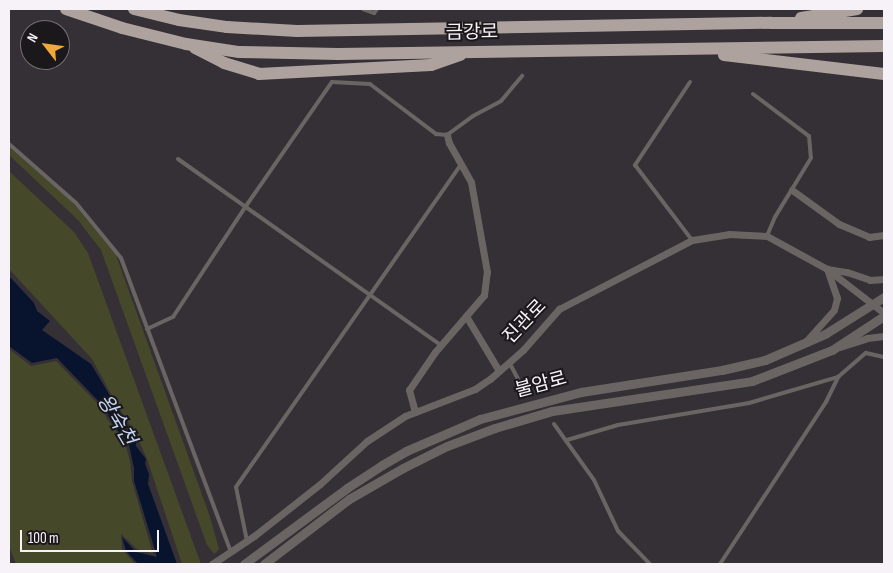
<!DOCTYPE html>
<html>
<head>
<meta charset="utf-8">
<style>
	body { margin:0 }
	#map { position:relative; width:893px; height:573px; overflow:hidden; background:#352f36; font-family:"Sofia Sans Condensed","Noto Sans KR",sans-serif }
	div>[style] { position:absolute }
	.green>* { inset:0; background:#45492a }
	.water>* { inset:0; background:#08142d }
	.service>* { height:4px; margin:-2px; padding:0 2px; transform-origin:2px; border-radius:2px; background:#6a6563 }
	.minor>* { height:7px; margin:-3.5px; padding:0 3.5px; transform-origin:3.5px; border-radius:3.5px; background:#6a6563 }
	.tertiary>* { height:9px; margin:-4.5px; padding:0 4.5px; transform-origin:4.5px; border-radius:4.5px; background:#6a6563 }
	.trunk>* { height:12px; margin:-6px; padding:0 6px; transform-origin:6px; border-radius:6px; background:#ada29e }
	span { translate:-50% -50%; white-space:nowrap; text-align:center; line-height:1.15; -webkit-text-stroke:4px #1b181b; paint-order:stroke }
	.street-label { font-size:19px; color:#f6f2f7 }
	.water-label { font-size:20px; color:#c3d5f5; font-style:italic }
	.frame { position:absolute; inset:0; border:10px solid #f6f2f7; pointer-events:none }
	.north { position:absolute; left:20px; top:20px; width:50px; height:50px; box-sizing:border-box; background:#1b181b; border:1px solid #736f73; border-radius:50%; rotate:300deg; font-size:14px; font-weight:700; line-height:20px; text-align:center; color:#f6f2f7 }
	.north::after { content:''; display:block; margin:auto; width:18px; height:22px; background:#eea83c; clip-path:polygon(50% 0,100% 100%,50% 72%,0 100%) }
	.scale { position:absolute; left:20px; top:530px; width:139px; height:22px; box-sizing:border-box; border:2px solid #f6f2f7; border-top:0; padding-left:6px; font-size:15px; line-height:18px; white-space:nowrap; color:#f6f2f7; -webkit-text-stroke:4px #1b181b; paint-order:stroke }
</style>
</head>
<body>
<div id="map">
	<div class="green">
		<div style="clip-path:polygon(9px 147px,72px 202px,116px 255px,210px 517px,219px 549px,214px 554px,207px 545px,101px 250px,78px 220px,9px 155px)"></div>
		<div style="clip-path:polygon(9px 171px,74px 232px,88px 253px,201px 564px,182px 564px,147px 459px,135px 432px,117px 405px,92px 359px,9px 269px)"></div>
		<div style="clip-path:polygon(9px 349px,31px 366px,56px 361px,103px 409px,106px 417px,125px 443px,130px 461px,132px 481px,153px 554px,137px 549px,121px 534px,122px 549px,135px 564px,16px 564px,9px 546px)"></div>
	</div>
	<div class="water">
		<div style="clip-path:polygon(9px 276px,34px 303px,37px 311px,50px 321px,42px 330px,91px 364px,109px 394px,120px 421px,125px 423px,126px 432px,136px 437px,136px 446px,146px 459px,145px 464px,149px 474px,148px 484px,177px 564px,138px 564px,126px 551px,122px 537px,136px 552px,157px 557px,134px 481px,134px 468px,129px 445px,112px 423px,106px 409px,57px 358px,32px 363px,9px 346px)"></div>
	</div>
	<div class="service">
		<div style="left:363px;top:9px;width:12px;rotate:20deg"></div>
		<div style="left:374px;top:13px;width:5px;rotate:-53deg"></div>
		<div style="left:690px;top:82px;width:100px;rotate:123.5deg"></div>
		<div style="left:635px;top:165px;width:94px;rotate:52.8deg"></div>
		<div style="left:753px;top:94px;width:70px;rotate:36.9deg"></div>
		<div style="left:809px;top:136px;width:22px;rotate:85deg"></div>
		<div style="left:811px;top:158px;width:69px;rotate:121.4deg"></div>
		<div style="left:775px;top:217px;width:21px;rotate:113deg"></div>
		<div style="left:9px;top:144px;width:89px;rotate:41.4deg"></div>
		<div style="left:76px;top:203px;width:71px;rotate:50.7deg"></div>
		<div style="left:121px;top:258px;width:314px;rotate:69.5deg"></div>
		<div style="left:178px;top:159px;width:322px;rotate:35.3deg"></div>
		<div style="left:147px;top:329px;width:29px;rotate:-25deg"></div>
		<div style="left:173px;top:317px;width:133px;rotate:-56.7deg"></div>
		<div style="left:246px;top:206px;width:151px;rotate:-55.3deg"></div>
		<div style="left:332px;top:82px;width:38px;rotate:3deg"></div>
		<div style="left:370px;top:84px;width:83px;rotate:37.1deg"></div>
		<div style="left:436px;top:134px;width:11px;rotate:5deg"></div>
		<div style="left:447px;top:135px;width:32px;rotate:-36deg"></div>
		<div style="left:473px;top:116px;width:32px;rotate:-28deg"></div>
		<div style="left:501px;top:101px;width:33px;rotate:-50deg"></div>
		<div style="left:509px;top:362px;width:38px;rotate:62deg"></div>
		<div style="left:554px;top:424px;width:69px;rotate:54.5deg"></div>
		<div style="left:594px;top:480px;width:56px;rotate:64.8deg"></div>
		<div style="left:618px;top:531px;width:46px;rotate:45.9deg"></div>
		<div style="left:567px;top:440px;width:53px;rotate:-16.4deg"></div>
		<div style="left:618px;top:425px;width:133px;rotate:-9.5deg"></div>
		<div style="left:749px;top:403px;width:93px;rotate:-16.3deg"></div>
		<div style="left:838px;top:377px;width:37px;rotate:-41deg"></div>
		<div style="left:866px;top:353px;width:18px;rotate:13deg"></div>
		<div style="left:247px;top:541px;width:55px;rotate:-101.5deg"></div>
		<div style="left:236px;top:487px;width:393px;rotate:-55.1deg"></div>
		<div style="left:720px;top:564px;width:194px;rotate:-56.8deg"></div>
		<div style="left:826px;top:402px;width:28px;rotate:-64deg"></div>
	</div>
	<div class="minor">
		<div style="left:792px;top:190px;width:58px;rotate:35.9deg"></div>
		<div style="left:839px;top:224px;width:33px;rotate:23deg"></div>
		<div style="left:869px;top:237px;width:15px;rotate:-8deg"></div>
		<div style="left:466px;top:316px;width:64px;rotate:59deg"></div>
		<div style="left:807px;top:340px;width:40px;rotate:-48deg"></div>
		<div style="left:834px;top:310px;width:12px;rotate:-76deg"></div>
		<div style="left:837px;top:298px;width:31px;rotate:-109deg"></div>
		<div style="left:827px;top:269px;width:20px;rotate:9deg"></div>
		<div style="left:847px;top:272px;width:24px;rotate:19deg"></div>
		<div style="left:870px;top:280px;width:14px;rotate:-4deg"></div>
		<div style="left:840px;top:347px;width:28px;rotate:-18deg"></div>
		<div style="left:867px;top:338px;width:17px;rotate:-7deg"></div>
		<div style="left:415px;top:412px;width:23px;rotate:-105deg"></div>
		<div style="left:409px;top:390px;width:46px;rotate:-55.6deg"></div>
		<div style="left:435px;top:352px;width:75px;rotate:-49.3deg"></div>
		<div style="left:484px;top:295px;width:23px;rotate:-83deg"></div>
		<div style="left:487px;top:272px;width:91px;rotate:-100.1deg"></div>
		<div style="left:471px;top:182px;width:45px;rotate:-119.4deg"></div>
		<div style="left:449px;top:143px;width:8px;rotate:-104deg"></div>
		<div style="left:212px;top:564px;width:50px;rotate:-33.7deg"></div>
		<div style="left:254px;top:536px;width:84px;rotate:-38.2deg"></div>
		<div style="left:320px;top:484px;width:64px;rotate:-42.5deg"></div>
		<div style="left:367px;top:441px;width:45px;rotate:-33.3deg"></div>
		<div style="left:405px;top:416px;width:75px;rotate:-21.1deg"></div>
		<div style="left:475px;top:389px;width:18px;rotate:-34deg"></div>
		<div style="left:490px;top:379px;width:44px;rotate:-41.3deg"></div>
		<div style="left:523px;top:350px;width:55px;rotate:-48.7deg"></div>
		<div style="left:559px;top:309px;width:150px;rotate:-27.4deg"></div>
		<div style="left:692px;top:240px;width:37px;rotate:-9deg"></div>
		<div style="left:729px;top:234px;width:38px;rotate:3deg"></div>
		<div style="left:767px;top:236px;width:68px;rotate:28.8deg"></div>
		<div style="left:827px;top:269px;width:72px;rotate:37.7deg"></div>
	</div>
	<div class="tertiary">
		<div style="left:244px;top:564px;width:128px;rotate:-36.4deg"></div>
		<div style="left:347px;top:488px;width:42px;rotate:-33.3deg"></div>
		<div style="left:382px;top:465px;width:28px;rotate:-30deg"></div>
		<div style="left:406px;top:451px;width:81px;rotate:-23.4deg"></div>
		<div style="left:480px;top:419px;width:105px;rotate:-15deg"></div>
		<div style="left:581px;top:392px;width:143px;rotate:-8.9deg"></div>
		<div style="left:722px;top:370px;width:44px;rotate:-13.1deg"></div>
		<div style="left:765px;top:360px;width:65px;rotate:-23.4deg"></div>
		<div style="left:825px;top:334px;width:70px;rotate:-32.1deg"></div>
		<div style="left:264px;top:564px;width:107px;rotate:-37.4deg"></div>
		<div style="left:349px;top:499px;width:62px;rotate:-29.9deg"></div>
		<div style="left:403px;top:468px;width:49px;rotate:-26.6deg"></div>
		<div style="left:447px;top:446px;width:51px;rotate:-20.6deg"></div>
		<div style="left:495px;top:428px;width:59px;rotate:-16.6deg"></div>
		<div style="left:552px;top:411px;width:202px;rotate:-8.5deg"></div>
		<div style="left:752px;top:381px;width:86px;rotate:-21.2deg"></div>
		<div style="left:832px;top:350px;width:62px;rotate:-33.2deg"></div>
	</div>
	<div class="trunk">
		<div style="left:66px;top:9px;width:59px;rotate:18.7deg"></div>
		<div style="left:122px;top:28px;width:66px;rotate:14deg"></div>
		<div style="left:186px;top:44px;width:54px;rotate:8.6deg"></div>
		<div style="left:239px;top:52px;width:99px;rotate:1.2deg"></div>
		<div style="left:338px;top:54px;width:546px;rotate:-0.84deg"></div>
		<div style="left:134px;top:9px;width:46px;rotate:13.7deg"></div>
		<div style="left:179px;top:20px;width:49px;rotate:8.3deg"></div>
		<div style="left:227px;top:27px;width:70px;rotate:3.3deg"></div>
		<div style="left:297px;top:31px;width:474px;rotate:-1deg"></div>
		<div style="left:771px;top:23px;width:113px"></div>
		<div style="left:801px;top:18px;width:57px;rotate:-9.1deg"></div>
		<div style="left:195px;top:48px;width:33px;rotate:27deg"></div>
		<div style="left:224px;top:63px;width:37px;rotate:17deg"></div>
		<div style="left:259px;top:74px;width:172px;rotate:-3deg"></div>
		<div style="left:431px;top:65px;width:31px;rotate:-19deg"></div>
		<div style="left:724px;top:55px;width:161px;rotate:6.8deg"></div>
	</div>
	<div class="street-label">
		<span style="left:472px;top:33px;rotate:-1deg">금강로</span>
		<span style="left:525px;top:322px;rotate:-46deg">진관로</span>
		<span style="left:541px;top:385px;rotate:-15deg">불암로</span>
	</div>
	<div class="water-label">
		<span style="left:116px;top:420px;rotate:59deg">왕숙천</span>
	</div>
	<div class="frame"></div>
	<div class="north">N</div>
	<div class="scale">100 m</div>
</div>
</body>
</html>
